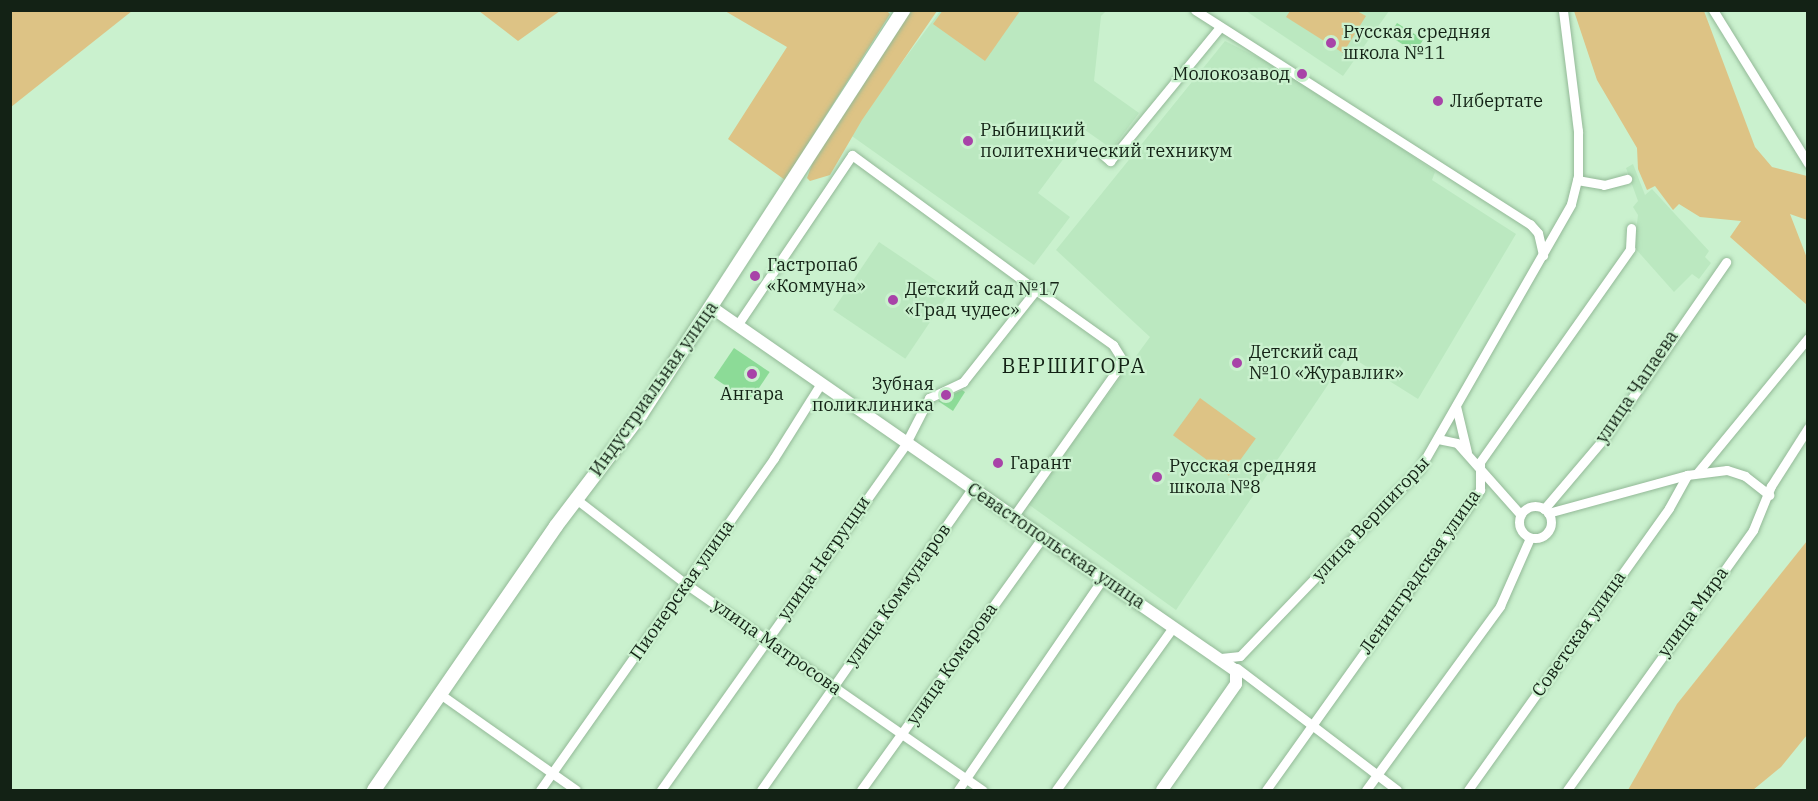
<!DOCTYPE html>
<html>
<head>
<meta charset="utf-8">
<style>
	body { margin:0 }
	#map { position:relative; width:1818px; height:801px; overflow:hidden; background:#caf1ce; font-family:"IBM Plex Serif",serif }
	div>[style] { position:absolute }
	.built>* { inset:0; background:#bbe8c0; transform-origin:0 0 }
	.green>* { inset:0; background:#ddc385; transform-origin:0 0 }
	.building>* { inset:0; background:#8cdb97; transform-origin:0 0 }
	.roads { filter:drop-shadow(0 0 2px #93b997) drop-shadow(0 0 2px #93b997) }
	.minor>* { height:9px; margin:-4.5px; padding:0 4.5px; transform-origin:4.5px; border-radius:4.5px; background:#fff }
	.minor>.ring { margin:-4.5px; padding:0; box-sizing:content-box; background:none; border:9px solid #fff; border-radius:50% }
	.tertiary>* { height:12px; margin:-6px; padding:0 6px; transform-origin:6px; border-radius:6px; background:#fff }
	.secondary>* { height:14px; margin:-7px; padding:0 7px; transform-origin:7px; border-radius:7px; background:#fff }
	.dots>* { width:16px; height:16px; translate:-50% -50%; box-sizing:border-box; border:3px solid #caf1ce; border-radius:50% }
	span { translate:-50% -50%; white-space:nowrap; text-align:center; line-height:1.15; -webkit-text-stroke:4.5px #caf1ce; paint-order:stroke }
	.poi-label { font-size:18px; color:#132215 }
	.left { translate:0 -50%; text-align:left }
	.right { translate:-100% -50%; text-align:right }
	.street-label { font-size:18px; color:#132215 }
	.quarter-label { font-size:21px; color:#132215; letter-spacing:1.5px }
	.frame { position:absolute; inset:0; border:12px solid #132215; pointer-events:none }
</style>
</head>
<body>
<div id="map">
	<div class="built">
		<div style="clip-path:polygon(940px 11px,1106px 11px,1101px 16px,1094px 81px,1139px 113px,1112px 149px,1085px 130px,1038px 193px,1070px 217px,1034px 265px,849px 134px)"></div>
		<div style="clip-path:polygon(1246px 11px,1389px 11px,1343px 76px)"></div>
		<div style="clip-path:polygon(1225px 41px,1267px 62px,1401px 148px,1435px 172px,1432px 180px,1516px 234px,1418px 399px,1348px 355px,1176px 610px,1028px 504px,1150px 337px,1056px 250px)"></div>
		<div style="clip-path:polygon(1633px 164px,1645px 195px,1652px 189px,1709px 251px,1705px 257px,1711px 263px,1699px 279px,1692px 274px,1674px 292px,1634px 247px,1638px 215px,1633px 207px,1638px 201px,1626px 168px)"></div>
		<div style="left:879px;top:242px;width:87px;height:82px;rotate:34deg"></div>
	</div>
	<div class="green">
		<div style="clip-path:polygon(11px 10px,132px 10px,132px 11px,11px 107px)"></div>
		<div style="clip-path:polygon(886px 10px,890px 14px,785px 180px,728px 139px,787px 47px,725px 11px)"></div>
		<div style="clip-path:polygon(943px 10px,1020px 10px,1020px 11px,985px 61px,933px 24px)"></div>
		<div style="clip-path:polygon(479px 11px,560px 11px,518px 41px)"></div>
		<div style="clip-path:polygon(908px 11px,937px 11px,862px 120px,830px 175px,810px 181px,807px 178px,816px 153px)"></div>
		<div style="clip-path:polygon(1290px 11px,1357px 11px,1366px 16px,1343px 53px,1286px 17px)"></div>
		<div style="clip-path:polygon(1574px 11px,1704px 11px,1755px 147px,1772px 167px,1807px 176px,1807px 220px,1790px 214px,1807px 258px,1807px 305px,1730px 237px,1741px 221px,1700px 217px,1679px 204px,1673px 210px,1655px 186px,1647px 190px,1638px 169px,1637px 148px,1597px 80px)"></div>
		<div style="left:1200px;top:398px;width:69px;height:46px;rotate:36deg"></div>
		<div style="clip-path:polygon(1807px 541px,1807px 735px,1781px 767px,1753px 790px,1628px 790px,1677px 704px)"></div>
	</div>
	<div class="building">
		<div style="left:1397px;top:23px;width:31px;height:15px;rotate:32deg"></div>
		<div style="left:734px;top:348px;width:43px;height:36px;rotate:34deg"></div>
		<div style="clip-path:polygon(962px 390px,965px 392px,953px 411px,938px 401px)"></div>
	</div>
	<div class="roads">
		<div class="minor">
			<div style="left:1195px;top:10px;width:398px;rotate:32.6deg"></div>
			<div style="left:1530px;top:224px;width:12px;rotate:48deg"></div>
			<div style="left:1538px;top:233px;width:23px;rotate:77deg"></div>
			<div style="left:1713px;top:10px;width:180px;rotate:58.2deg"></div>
			<div style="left:1102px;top:154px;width:11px;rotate:41deg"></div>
			<div style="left:1110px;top:161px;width:173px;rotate:-50.6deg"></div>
			<div style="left:1577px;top:180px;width:27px;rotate:10deg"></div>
			<div style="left:1604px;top:185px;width:24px;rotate:-15deg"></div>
			<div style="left:738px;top:324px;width:204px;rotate:-56deg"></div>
			<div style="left:852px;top:155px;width:228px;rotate:36.3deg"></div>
			<div style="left:1456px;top:406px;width:47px;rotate:76.6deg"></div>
			<div style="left:1438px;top:439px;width:19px;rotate:12deg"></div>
			<div style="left:1457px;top:443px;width:96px;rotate:48.4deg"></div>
			<div style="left:1697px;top:473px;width:175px;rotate:-50.6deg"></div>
			<div style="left:576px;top:499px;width:139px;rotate:37.7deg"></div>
			<div style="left:686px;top:584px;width:361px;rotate:34.8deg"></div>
			<div class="ring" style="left:1519px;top:506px;width:23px;height:23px"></div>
			<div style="left:1544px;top:509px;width:94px;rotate:-49.7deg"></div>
			<div style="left:1605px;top:437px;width:213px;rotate:-55.3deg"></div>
			<div style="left:1548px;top:513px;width:144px;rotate:-15.3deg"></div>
			<div style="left:1687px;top:475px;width:40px;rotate:-7.1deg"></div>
			<div style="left:1727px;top:470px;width:19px;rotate:18deg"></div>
			<div style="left:1745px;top:476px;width:31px;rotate:38deg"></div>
			<div style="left:1221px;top:658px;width:19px;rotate:-6deg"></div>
			<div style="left:1240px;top:656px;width:260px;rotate:-46.2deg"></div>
			<div style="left:1420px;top:468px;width:304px;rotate:-60.2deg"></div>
			<div style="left:1571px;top:204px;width:29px;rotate:-76deg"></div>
			<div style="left:1578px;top:176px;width:45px;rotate:-90deg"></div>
			<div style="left:1578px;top:131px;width:122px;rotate:-97.1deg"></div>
			<div style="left:1237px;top:668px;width:201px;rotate:37.3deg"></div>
			<div style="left:440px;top:694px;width:166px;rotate:35.2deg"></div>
			<div style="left:540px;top:790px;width:406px;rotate:-54.8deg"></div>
			<div style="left:774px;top:458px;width:86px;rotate:-57.8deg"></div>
			<div style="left:661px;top:790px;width:423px;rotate:-54.7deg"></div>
			<div style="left:905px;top:445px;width:53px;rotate:-62.9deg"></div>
			<div style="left:929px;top:398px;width:38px;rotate:-25deg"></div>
			<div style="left:963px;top:382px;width:117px;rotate:-51.6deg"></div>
			<div style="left:1036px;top:290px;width:95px;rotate:35.5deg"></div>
			<div style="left:1113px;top:345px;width:15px;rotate:58deg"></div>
			<div style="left:1121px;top:358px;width:16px;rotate:112deg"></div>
			<div style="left:1115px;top:373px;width:176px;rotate:125.3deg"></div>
			<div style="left:761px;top:790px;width:368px;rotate:-55deg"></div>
			<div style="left:861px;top:790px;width:312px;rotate:-54.3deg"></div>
			<div style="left:958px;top:790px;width:257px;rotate:-55.6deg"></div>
			<div style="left:1056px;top:790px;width:201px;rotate:-54.3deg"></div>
			<div style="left:1266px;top:790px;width:369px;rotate:-54.5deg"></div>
			<div style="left:1480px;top:490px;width:28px;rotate:-90deg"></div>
			<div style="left:1480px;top:462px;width:261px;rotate:-54.8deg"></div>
			<div style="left:1630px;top:249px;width:21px;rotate:-87deg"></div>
			<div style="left:1366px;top:790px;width:228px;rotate:-53.9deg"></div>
			<div style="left:1500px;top:606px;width:74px;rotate:-66.2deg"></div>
			<div style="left:1468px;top:790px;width:346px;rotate:-54.5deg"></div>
			<div style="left:1669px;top:508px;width:38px;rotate:-61deg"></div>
			<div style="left:1567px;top:790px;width:320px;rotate:-54.4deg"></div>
			<div style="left:1753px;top:530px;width:48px;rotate:-67.8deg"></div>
			<div style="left:1771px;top:486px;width:69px;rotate:-57.5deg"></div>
		</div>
		<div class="tertiary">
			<div style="left:711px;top:307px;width:639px;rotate:34.73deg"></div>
			<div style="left:1236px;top:671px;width:13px;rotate:90deg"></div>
			<div style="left:1236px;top:684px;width:129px;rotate:124.9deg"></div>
		</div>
		<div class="secondary">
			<div style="left:374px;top:790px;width:321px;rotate:-55.4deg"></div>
			<div style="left:556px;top:526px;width:141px;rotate:-52.8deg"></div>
			<div style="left:641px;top:414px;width:482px;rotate:-57deg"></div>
		</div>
	</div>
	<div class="dots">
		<div style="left:1331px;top:43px;background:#a843a8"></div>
		<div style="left:1302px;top:74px;background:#a843a8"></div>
		<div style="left:1438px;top:101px;background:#a843a8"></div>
		<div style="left:968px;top:141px;background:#a843a8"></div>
		<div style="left:755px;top:276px;background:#a843a8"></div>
		<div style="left:893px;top:300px;background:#a843a8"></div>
		<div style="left:1237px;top:363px;background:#a843a8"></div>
		<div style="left:752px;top:374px;background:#a843a8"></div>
		<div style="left:946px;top:395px;background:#a843a8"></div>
		<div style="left:998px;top:463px;background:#a843a8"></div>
		<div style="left:1157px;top:477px;background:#a843a8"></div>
	</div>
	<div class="poi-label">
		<span class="left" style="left:1343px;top:43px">Русская средняя<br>школа №11</span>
		<span class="right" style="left:1290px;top:74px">Молокозавод</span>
		<span class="left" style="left:1450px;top:101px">Либертате</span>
		<span class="left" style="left:980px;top:141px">Рыбницкий<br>политехнический техникум</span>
		<span class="left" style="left:767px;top:276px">Гастропаб<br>«Коммуна»</span>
		<span class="left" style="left:905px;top:300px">Детский сад №17<br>«Град чудес»</span>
		<span class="left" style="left:1249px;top:363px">Детский сад<br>№10 «Журавлик»</span>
		<span class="right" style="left:934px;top:395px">Зубная<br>поликлиника</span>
		<span style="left:752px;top:394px">Ангара</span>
		<span class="left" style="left:1010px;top:463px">Гарант</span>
		<span class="left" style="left:1169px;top:477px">Русская средняя<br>школа №8</span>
	</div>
	<div class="street-label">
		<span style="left:1637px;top:387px;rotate:-56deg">улица Чапаева</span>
		<span style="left:654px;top:389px;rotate:-55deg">Индустриальная улица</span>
		<span style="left:1371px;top:519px;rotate:-47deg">улица Вершигоры</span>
		<span style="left:1056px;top:546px;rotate:34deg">Севастопольская улица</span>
		<span style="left:824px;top:558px;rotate:-55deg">улица Негруцци</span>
		<span style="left:1420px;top:572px;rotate:-55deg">Ленинградская улица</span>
		<span style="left:682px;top:590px;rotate:-55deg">Пионерская улица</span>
		<span style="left:898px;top:595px;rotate:-55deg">улица Коммунаров</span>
		<span style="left:1693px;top:612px;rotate:-54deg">улица Мира</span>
		<span style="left:1579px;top:634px;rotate:-55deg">Советская улица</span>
		<span style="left:777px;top:647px;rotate:35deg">улица Матросова</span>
		<span style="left:952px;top:664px;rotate:-55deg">улица Комарова</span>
	</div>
	<div class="quarter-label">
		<span style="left:1074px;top:365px">ВЕРШИГОРА</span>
	</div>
	<div class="frame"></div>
</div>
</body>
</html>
